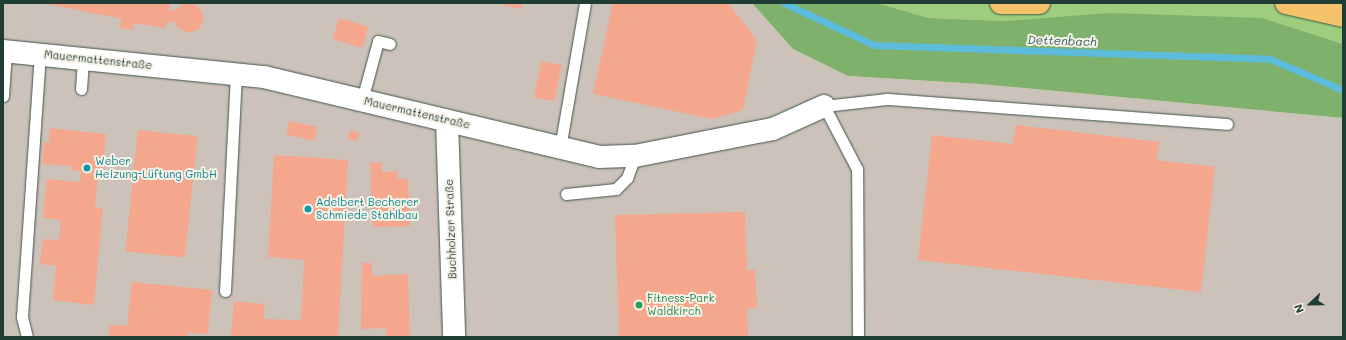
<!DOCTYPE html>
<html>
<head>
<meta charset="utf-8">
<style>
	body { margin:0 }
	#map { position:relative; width:1346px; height:340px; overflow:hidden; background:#f4e3cb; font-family:Mali,sans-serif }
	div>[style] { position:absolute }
	.industrial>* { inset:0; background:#ccc2b9 }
	.green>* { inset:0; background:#9ece7d }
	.forest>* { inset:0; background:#7eb16c }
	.stream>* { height:7px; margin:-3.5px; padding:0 3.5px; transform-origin:3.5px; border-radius:3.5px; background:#5dbcdb }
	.building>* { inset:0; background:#f5a78e; transform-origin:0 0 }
	.roads { filter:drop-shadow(0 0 1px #3f564b) drop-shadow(0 0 1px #3f564b) }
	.service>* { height:11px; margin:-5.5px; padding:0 5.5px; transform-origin:5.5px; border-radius:5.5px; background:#fff }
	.minor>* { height:22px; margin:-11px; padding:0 11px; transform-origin:11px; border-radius:11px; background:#fff }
	.trunk>* { height:22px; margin:-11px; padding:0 11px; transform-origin:11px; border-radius:11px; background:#f4c26a }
	.dots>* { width:11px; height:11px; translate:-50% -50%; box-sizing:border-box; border:2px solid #f7f3e8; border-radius:50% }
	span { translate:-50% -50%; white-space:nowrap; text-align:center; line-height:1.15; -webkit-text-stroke:4px #f7f3e8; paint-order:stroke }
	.street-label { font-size:11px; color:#1f3d34 }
	.culture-label { font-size:11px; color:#0d838f }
	.left { translate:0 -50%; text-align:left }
	.leisure-label { font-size:11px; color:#27864d }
	.water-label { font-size:12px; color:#2e5d5e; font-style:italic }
	.frame { position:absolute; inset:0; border:4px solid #1f3d34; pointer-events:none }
	.north { position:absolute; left:1290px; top:284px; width:40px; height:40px; -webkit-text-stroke:3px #f7f3e8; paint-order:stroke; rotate:248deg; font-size:11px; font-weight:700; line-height:16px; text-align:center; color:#1f3d34 }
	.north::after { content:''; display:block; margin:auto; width:14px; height:18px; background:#1f3d34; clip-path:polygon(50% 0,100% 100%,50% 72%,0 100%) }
</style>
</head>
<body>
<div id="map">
	<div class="industrial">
		<div style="clip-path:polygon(3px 3px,752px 3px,793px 49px,848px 76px,981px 84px,1343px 118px,1343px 337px,3px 337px)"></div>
	</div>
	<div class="green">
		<div style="clip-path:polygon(877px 3px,1343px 3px,1343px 44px,1263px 18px,1006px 21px,929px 18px)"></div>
	</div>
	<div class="forest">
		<div style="clip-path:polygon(752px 3px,877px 3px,929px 18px,1006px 21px,1109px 13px,1263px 18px,1343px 44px,1343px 118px,981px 84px,848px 76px,793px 49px)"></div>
	</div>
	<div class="stream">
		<div style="left:784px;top:3px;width:99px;rotate:25deg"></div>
		<div style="left:874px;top:45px;width:396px;rotate:2deg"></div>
		<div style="left:1270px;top:59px;width:79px;rotate:23deg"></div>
	</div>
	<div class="building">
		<div style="clip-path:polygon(42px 3px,170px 3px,169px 10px,175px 11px,184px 3px,192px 3px,200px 8px,204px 18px,199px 29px,188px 33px,178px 28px,175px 22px,167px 22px,165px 28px,134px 23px,133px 30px,120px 28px,122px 19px)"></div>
		<div style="clip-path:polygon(495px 3px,522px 3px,521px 9px)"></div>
		<div style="clip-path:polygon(613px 3px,728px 3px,757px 40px,743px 110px,712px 119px,593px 94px)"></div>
		<div style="left:339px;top:18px;width:31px;height:22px;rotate:17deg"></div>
		<div style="left:541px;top:61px;width:21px;height:37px;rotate:11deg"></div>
		<div style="left:289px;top:121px;width:29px;height:14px;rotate:12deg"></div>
		<div style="clip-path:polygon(1016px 125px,1160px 142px,1156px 160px,1215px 167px,1201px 292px,918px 260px,932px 135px,1013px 144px)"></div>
		<div style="clip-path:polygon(50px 128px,106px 134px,103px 169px,99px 169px,95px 207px,103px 208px,94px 305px,53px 300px,56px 266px,40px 264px,43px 239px,59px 240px,61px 220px,43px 218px,47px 179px,80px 182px,81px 171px,71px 170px,71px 166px,42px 164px,44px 142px,49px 143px)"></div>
		<div style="left:138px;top:130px;width:60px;height:122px;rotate:6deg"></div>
		<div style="left:350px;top:130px;width:10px;height:9px;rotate:17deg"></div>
		<div style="clip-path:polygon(274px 155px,348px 160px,338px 337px,231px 336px,234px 301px,265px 304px,263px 319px,301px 320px,304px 260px,268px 257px)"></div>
		<div style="clip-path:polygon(382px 162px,382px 172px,397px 171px,398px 179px,408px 179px,410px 226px,373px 227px,370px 163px)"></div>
		<div style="clip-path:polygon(745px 212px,747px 270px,755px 270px,757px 308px,747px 308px,748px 337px,599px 337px,619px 335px,615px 215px)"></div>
		<div style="clip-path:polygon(362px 263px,372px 263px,372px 276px,408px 274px,410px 337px,386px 337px,386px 328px,361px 329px)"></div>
		<div style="clip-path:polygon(132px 282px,212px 290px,208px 334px,188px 332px,188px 337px,109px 337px,110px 325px,127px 326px)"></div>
	</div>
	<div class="roads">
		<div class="service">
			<div style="left:81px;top:89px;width:30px;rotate:-86deg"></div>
			<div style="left:3px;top:96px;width:45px;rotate:-86.2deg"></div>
			<div style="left:362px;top:100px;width:61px;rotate:-74.8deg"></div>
			<div style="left:378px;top:41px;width:12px;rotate:14deg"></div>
			<div style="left:560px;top:148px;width:147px;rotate:-80.2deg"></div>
			<div style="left:566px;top:194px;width:50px;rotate:-5.7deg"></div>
			<div style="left:616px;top:189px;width:16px;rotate:-45deg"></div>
			<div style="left:627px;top:178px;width:23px;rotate:-70deg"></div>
			<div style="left:225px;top:291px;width:217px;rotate:-87.1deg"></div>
			<div style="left:27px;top:337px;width:21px;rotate:-104deg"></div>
			<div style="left:22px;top:317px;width:264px;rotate:-86.1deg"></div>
			<div style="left:858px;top:337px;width:168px;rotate:-90.3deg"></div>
			<div style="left:857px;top:169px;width:71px;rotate:-117.6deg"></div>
			<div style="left:824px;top:106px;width:63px;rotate:-6.3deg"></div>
			<div style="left:887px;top:99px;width:341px;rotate:4.2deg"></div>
		</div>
		<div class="minor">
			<div style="left:3px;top:51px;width:262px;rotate:5.7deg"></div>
			<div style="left:264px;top:77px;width:344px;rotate:13.4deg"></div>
			<div style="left:599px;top:157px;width:36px;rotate:-2deg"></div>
			<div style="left:635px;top:156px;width:141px;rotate:-11.1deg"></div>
			<div style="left:773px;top:129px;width:56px;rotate:-24.3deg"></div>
			<div style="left:447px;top:121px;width:216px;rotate:88.1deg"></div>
		</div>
		<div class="trunk">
			<div style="left:1001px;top:3px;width:38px"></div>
			<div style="left:1286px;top:3px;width:58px;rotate:12.8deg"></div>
		</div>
	</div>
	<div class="dots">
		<div style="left:87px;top:168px;background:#0f9aa8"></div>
		<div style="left:308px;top:209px;background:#0f9aa8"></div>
		<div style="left:639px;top:305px;background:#2e9e5b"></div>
	</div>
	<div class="street-label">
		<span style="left:98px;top:60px;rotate:6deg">Mauermattenstraße</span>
		<span style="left:417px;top:113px;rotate:13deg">Mauermattenstraße</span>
		<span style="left:451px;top:229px;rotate:-92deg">Buchholzer Straße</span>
	</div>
	<div class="culture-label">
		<span class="left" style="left:95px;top:168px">Weber<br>Heizung-Lüftung GmbH</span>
		<span class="left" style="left:316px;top:209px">Adelbert Becherer<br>Schmiede Stahlbau</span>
	</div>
	<div class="leisure-label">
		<span class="left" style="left:647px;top:305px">Fitness-Park<br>Waldkirch</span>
	</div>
	<div class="water-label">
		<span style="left:1062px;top:41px;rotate:2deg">Dettenbach</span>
	</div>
	<div class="frame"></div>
	<div class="north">N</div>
</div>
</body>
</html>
